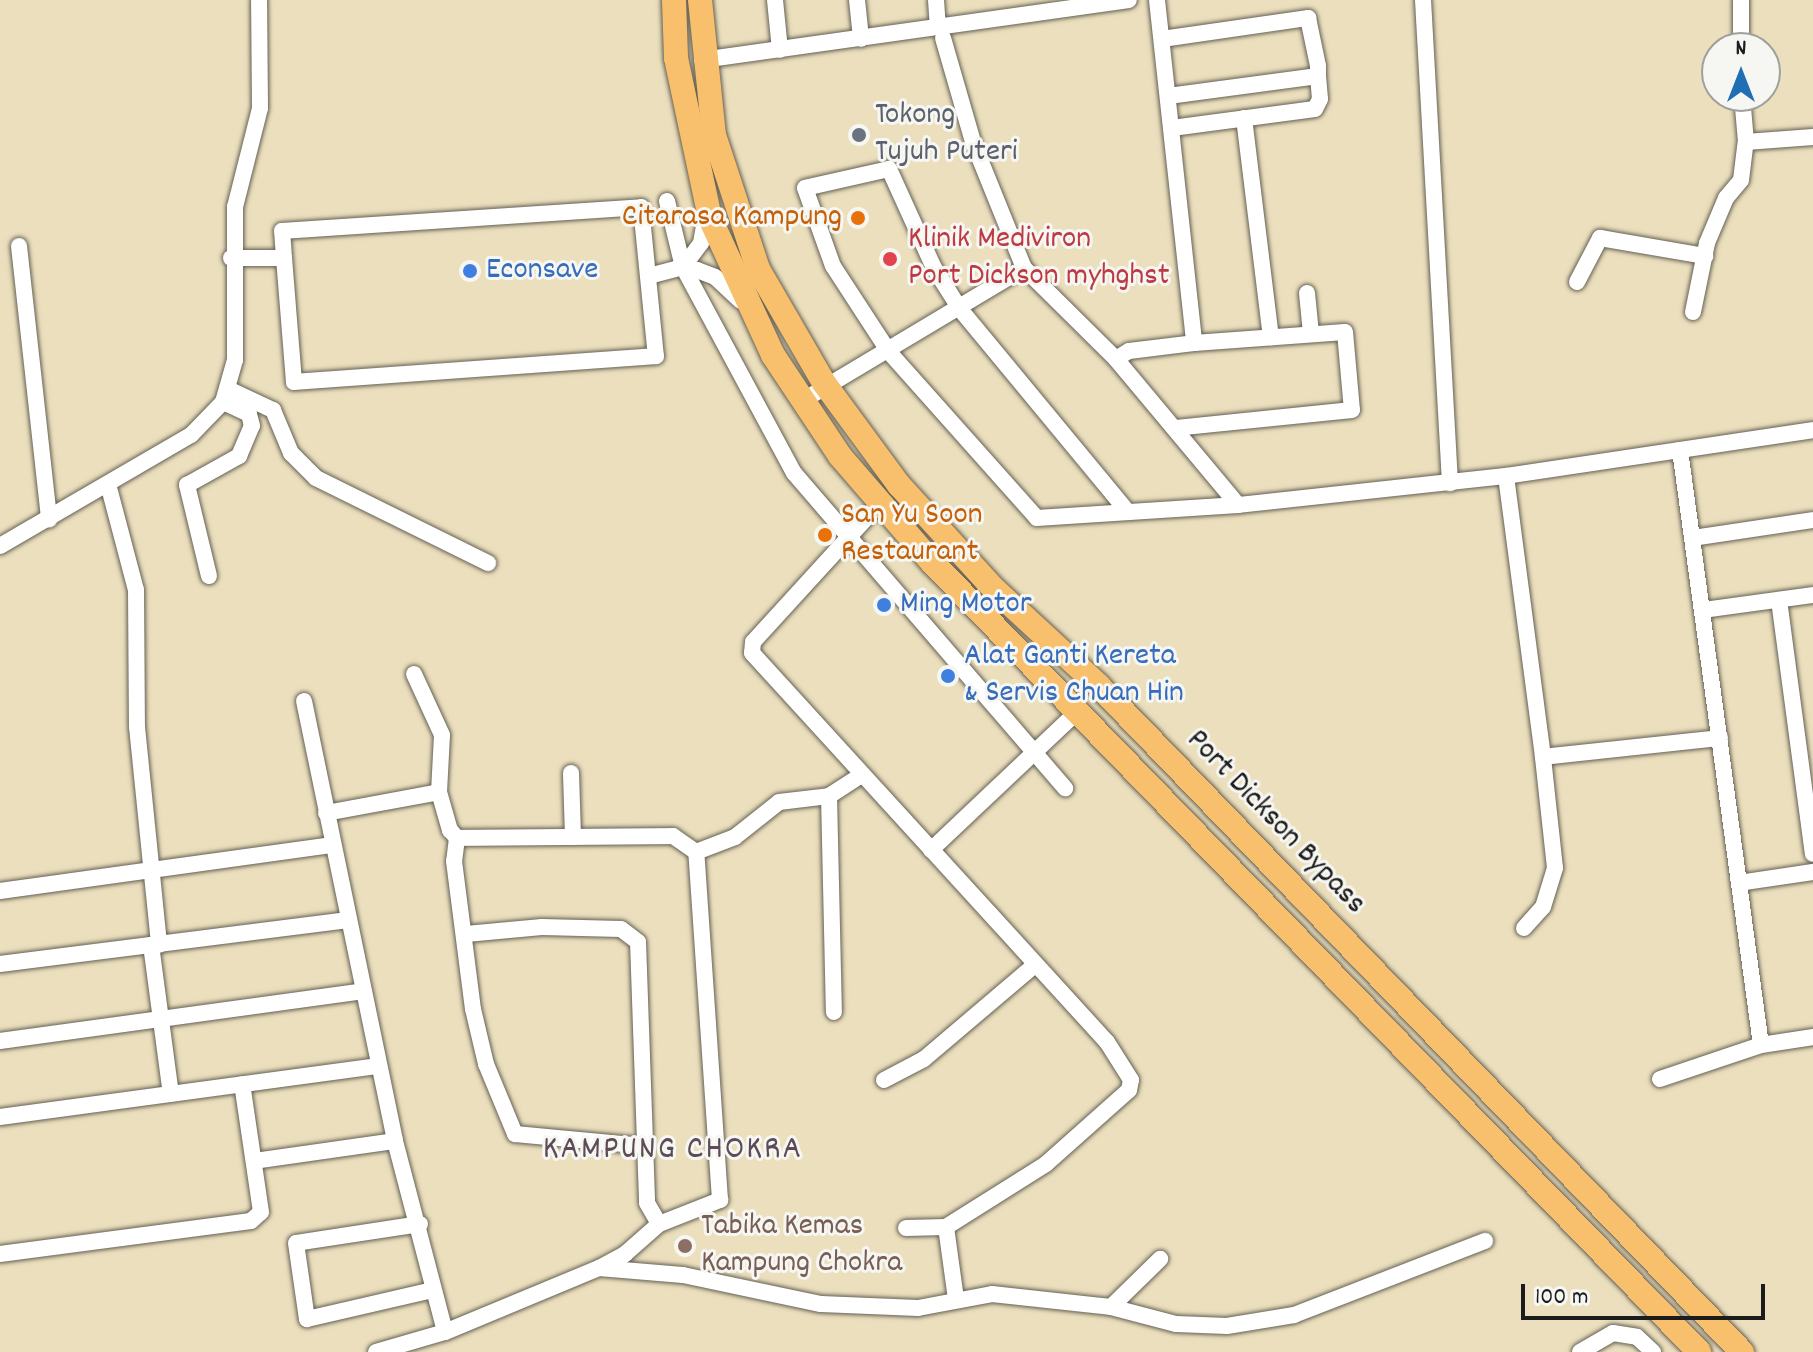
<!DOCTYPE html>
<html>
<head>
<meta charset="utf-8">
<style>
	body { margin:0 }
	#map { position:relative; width:1813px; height:1352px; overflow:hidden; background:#ebdfbd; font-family:Dekko,sans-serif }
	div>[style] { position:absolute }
	.roads { filter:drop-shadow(0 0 2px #646054) drop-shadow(0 0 2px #646054) }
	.minor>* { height:16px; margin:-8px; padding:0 8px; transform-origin:8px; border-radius:8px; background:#fff }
	.highway>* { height:24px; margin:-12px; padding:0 12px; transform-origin:12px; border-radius:12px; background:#f8bf6c }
	.dots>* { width:22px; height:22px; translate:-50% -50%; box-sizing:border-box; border:4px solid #f6f6f2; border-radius:50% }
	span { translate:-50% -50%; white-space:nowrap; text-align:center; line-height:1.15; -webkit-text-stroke:6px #f6f6f2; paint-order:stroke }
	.worship-label { font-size:32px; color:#5b616d }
	.left { translate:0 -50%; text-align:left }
	.food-label { font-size:32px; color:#c56008 }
	.right { translate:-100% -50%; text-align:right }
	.health-label { font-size:32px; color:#be3a42 }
	.shop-label { font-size:32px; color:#366cbe }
	.street-label { font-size:32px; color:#1c1c1c }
	.education-label { font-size:32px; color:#785e54 }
	.neighbourhood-label { font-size:34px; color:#5d4c57; letter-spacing:2px }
	.north { position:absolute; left:1701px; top:32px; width:80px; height:80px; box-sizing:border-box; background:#f6f6f2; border:2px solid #9f9f9c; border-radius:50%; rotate:0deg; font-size:22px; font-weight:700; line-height:32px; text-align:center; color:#1c1c1c }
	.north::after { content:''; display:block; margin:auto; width:28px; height:36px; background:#1f6fb2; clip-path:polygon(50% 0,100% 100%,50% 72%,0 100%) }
	.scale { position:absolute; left:1521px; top:1284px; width:244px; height:36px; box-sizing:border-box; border:4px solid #1c1c1c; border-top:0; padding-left:10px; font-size:24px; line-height:28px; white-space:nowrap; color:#1c1c1c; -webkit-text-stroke:6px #f6f6f2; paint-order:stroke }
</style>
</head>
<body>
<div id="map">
	<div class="roads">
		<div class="minor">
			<div style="left:775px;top:0;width:50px;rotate:84.3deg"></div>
			<div style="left:857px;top:0;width:39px;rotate:84deg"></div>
			<div style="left:936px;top:0;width:26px;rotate:86deg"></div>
			<div style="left:1157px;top:0;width:345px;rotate:83.8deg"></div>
			<div style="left:1423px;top:0;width:484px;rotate:86.8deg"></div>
			<div style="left:1741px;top:0;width:48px;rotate:90deg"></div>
			<div style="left:943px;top:38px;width:108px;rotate:73.9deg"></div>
			<div style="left:973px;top:142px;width:136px;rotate:68deg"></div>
			<div style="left:1024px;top:268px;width:129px;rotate:44.7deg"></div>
			<div style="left:1116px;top:359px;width:190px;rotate:50.1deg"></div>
			<div style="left:1238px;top:505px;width:270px;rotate:-6.2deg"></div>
			<div style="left:1162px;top:39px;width:148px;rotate:-8.2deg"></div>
			<div style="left:1308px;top:18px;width:49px;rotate:78.2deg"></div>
			<div style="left:1318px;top:66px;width:10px;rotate:90deg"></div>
			<div style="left:1318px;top:76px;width:151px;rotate:172.4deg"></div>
			<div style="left:702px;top:60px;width:431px;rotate:-8deg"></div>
			<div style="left:1742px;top:96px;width:46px;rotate:85deg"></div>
			<div style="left:1746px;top:142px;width:67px;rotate:-4.3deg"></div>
			<div style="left:1244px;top:118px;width:221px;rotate:83deg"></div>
			<div style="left:1172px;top:128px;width:144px;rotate:-7.6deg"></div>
			<div style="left:1315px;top:109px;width:11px;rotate:-63deg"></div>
			<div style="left:1320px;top:99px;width:23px;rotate:-95deg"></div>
			<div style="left:667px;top:201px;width:68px;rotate:76.4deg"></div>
			<div style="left:683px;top:267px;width:234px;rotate:61.7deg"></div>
			<div style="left:794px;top:473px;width:416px;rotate:49.3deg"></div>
			<div style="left:19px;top:246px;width:275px;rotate:83.7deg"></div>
			<div style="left:231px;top:258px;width:53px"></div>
			<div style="left:284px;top:258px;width:27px;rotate:-94deg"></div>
			<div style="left:282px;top:231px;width:360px;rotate:-3.8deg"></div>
			<div style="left:641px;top:207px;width:150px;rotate:84.3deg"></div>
			<div style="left:656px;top:356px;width:363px;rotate:175.9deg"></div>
			<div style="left:294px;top:382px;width:124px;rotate:-94.6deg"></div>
			<div style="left:683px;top:267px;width:30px;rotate:-53deg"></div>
			<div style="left:701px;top:243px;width:28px;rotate:-80deg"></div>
			<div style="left:649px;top:276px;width:35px;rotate:-15deg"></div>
			<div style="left:683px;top:267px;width:14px;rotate:12deg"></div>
			<div style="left:697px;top:270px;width:19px;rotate:21deg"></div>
			<div style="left:715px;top:277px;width:35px;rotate:43deg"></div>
			<div style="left:1577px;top:282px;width:50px;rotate:-62.4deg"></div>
			<div style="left:1600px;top:238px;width:107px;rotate:9.7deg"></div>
			<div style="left:1307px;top:293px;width:41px;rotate:84.4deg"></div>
			<div style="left:1693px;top:312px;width:70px;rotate:-78.5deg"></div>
			<div style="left:1707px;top:243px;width:49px;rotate:-67.1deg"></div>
			<div style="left:1726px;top:198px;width:23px;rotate:-50deg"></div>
			<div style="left:1741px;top:180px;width:38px;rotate:-83deg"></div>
			<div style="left:1116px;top:359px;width:15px;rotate:-32deg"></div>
			<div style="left:1129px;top:351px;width:65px;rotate:-7deg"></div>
			<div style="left:1194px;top:343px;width:151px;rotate:-4.2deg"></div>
			<div style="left:1345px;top:332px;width:78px;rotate:84.9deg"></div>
			<div style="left:1352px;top:410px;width:179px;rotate:174.2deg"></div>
			<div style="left:228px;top:389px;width:50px;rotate:25deg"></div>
			<div style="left:273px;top:410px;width:47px;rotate:67.3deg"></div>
			<div style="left:291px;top:453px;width:35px;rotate:45deg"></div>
			<div style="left:316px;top:478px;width:192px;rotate:26.3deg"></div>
			<div style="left:802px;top:401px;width:259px;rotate:-30.9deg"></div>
			<div style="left:1680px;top:450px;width:600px;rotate:82.25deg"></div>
			<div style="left:108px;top:484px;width:110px;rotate:75.2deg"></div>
			<div style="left:136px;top:590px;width:137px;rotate:89.6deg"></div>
			<div style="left:137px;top:727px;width:219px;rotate:84.2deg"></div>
			<div style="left:879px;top:504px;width:187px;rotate:132.4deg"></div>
			<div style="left:753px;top:642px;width:11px;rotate:95deg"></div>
			<div style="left:752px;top:653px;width:527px;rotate:47.62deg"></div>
			<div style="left:1107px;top:1042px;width:45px;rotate:57.7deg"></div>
			<div style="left:1131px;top:1080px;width:10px;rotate:101deg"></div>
			<div style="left:1129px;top:1090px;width:111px;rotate:138.3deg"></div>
			<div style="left:1046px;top:1164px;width:118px;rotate:147.8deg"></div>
			<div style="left:946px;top:1227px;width:40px;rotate:178.6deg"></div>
			<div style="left:1127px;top:511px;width:262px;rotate:-129.6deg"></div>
			<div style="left:960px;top:309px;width:49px;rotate:-122.4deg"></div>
			<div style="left:934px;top:268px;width:109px;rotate:-114.4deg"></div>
			<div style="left:889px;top:169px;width:86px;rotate:167.3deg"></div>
			<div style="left:805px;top:188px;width:83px;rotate:70.3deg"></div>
			<div style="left:833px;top:266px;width:103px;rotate:56.9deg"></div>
			<div style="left:889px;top:352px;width:222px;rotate:48.3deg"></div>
			<div style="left:1037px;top:518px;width:201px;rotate:-3.7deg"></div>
			<div style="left:1693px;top:538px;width:121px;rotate:-8.5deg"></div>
			<div style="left:0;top:546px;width:221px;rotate:-30.2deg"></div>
			<div style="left:191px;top:435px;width:46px;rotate:-45.9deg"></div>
			<div style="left:223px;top:402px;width:44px;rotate:-74.1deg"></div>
			<div style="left:235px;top:360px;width:153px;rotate:-90deg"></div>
			<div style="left:235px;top:207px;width:102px;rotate:-75.8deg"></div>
			<div style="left:260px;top:108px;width:108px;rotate:-90.5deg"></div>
			<div style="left:209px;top:576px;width:94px;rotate:-103.6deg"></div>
			<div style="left:187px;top:485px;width:60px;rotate:-29.1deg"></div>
			<div style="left:239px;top:456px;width:33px;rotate:-67deg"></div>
			<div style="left:252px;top:426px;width:12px;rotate:-104deg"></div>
			<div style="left:249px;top:414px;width:29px;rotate:-155deg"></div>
			<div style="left:1779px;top:600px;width:256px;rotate:82.4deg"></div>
			<div style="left:1703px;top:610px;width:111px;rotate:-7.8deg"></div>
			<div style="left:414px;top:674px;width:67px;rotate:65.3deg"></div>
			<div style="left:442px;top:735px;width:57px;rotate:93deg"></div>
			<div style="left:439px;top:792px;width:40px;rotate:74deg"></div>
			<div style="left:450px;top:830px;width:11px;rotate:49deg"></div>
			<div style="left:457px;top:838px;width:23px;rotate:97deg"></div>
			<div style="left:454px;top:861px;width:149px;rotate:82.7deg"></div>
			<div style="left:473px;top:1009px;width:57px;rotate:76.7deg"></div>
			<div style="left:486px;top:1064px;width:76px;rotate:67.5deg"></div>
			<div style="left:515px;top:1134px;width:131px;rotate:5.3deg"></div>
			<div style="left:304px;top:701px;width:449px;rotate:78.3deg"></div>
			<div style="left:395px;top:1141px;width:197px;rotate:75.3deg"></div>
			<div style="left:1720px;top:738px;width:178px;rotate:173.9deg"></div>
			<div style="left:1543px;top:757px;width:283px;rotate:-97.5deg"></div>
			<div style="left:1506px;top:476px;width:310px;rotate:-8.5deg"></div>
			<div style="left:571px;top:773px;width:64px;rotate:88.2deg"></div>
			<div style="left:829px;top:796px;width:216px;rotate:88.7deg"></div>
			<div style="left:326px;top:813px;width:115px;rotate:-10.5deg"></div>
			<div style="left:931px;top:850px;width:205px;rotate:-43.4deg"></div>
			<div style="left:696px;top:852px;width:42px;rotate:-21deg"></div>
			<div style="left:735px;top:837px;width:56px;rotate:-38.5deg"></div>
			<div style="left:779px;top:802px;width:50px;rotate:-6.8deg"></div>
			<div style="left:829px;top:796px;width:37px;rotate:-33deg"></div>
			<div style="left:1739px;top:883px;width:75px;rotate:-8.5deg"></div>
			<div style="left:0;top:891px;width:336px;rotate:-7.9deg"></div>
			<div style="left:1524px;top:928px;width:28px;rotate:-48deg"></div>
			<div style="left:1543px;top:907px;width:41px;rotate:-72.9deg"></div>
			<div style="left:1555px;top:868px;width:112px;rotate:-96.2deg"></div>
			<div style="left:466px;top:934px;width:76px;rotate:-5.3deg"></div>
			<div style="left:542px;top:927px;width:79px;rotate:1.5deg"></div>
			<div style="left:621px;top:929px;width:21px;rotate:37deg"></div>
			<div style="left:638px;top:942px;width:261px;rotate:88deg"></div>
			<div style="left:647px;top:1203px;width:24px;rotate:60deg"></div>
			<div style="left:151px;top:945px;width:150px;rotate:82.4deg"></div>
			<div style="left:0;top:964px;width:349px;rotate:-7.2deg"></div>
			<div style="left:0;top:1041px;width:367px;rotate:-7.8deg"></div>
			<div style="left:1660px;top:1079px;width:107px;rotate:-18.6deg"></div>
			<div style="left:1761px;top:1045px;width:53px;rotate:-8.7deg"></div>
			<div style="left:884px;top:1080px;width:45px;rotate:-27.7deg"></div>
			<div style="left:924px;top:1059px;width:145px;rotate:-40.3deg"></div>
			<div style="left:0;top:1117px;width:382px;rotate:-7.7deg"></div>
			<div style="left:254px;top:1161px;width:142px;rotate:-8.1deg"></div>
			<div style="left:420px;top:1224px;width:125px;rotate:171.3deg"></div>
			<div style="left:296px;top:1243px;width:77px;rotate:81.8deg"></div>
			<div style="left:307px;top:1319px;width:129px;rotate:-13deg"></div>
			<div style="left:946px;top:1227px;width:73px;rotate:82.1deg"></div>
			<div style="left:0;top:1254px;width:253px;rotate:-7.5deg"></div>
			<div style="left:251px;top:1221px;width:13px;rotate:-42deg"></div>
			<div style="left:261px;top:1212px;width:129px;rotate:-98.4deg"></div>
			<div style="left:599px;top:1268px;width:84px;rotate:4.8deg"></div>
			<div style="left:683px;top:1275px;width:141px;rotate:11.9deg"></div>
			<div style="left:821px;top:1304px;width:97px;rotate:2.4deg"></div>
			<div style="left:918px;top:1308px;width:75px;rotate:-10.7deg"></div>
			<div style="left:992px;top:1294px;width:120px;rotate:6.2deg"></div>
			<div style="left:1111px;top:1307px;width:67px;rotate:14.7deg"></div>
			<div style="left:1176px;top:1324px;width:51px;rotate:2.2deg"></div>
			<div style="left:1227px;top:1326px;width:68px;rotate:-9.3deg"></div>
			<div style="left:1294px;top:1315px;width:205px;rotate:-21.2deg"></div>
			<div style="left:1111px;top:1307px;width:69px;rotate:-44.4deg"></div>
			<div style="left:376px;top:1352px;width:72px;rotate:-16.2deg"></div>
			<div style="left:445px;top:1332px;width:167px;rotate:-22.6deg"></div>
			<div style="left:599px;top:1268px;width:30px;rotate:-28deg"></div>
			<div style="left:625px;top:1254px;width:45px;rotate:-41.4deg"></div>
			<div style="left:659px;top:1224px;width:66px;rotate:-21.5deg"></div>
			<div style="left:720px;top:1200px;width:349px;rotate:-93.9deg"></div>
			<div style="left:696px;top:852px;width:28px;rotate:-145deg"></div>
			<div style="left:673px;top:836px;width:216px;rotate:179.5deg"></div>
			<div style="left:1580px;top:1352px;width:38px;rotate:-30deg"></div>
			<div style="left:1613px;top:1333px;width:24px;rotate:9deg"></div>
			<div style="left:1637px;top:1337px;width:22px;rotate:43deg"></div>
		</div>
		<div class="highway">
			<div style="left:674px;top:0;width:58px;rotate:88deg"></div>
			<div style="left:676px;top:58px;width:164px;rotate:78deg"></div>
			<div style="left:710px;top:218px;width:151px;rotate:65.3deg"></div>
			<div style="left:773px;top:355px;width:121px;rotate:56.4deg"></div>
			<div style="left:840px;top:456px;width:138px;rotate:49.1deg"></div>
			<div style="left:930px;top:560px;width:1104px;rotate:45.84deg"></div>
			<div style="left:700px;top:0;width:136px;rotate:84.1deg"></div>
			<div style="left:714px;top:135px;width:141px;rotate:71.8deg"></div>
			<div style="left:758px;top:269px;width:132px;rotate:59.9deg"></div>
			<div style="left:824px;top:383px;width:127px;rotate:53.7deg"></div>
			<div style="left:899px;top:485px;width:142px;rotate:47.6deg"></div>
			<div style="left:995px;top:590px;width:142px;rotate:42.7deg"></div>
			<div style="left:1099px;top:686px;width:926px;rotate:46.01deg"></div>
		</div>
	</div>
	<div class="dots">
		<div style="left:859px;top:135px;background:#6b7280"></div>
		<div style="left:858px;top:218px;background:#e8710a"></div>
		<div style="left:890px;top:259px;background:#e0444e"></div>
		<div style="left:470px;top:271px;background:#3f7fe0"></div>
		<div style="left:825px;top:535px;background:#e8710a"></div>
		<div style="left:884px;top:605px;background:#3f7fe0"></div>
		<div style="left:948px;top:676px;background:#3f7fe0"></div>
		<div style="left:685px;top:1246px;background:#8d6e63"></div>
	</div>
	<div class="worship-label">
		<span class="left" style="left:875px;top:135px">Tokong<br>Tujuh Puteri</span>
	</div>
	<div class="food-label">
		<span class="right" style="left:842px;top:218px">Citarasa Kampung</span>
		<span class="left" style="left:841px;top:535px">San Yu Soon<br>Restaurant</span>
	</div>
	<div class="health-label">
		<span class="left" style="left:908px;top:259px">Klinik Mediviron<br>Port Dickson myhghst</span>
	</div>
	<div class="shop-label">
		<span class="left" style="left:486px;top:271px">Econsave</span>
		<span class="left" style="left:900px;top:605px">Ming Motor</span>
		<span class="left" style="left:964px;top:676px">Alat Ganti Kereta<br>&amp; Servis Chuan Hin</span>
	</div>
	<div class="street-label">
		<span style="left:1275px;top:823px;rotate:46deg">Port Dickson Bypass</span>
	</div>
	<div class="education-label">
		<span class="left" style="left:701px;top:1246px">Tabika Kemas<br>Kampung Chokra</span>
	</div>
	<div class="neighbourhood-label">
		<span style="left:673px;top:1151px">KAMPUNG CHOKRA</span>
	</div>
	<div class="north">N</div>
	<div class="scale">100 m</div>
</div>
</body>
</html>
